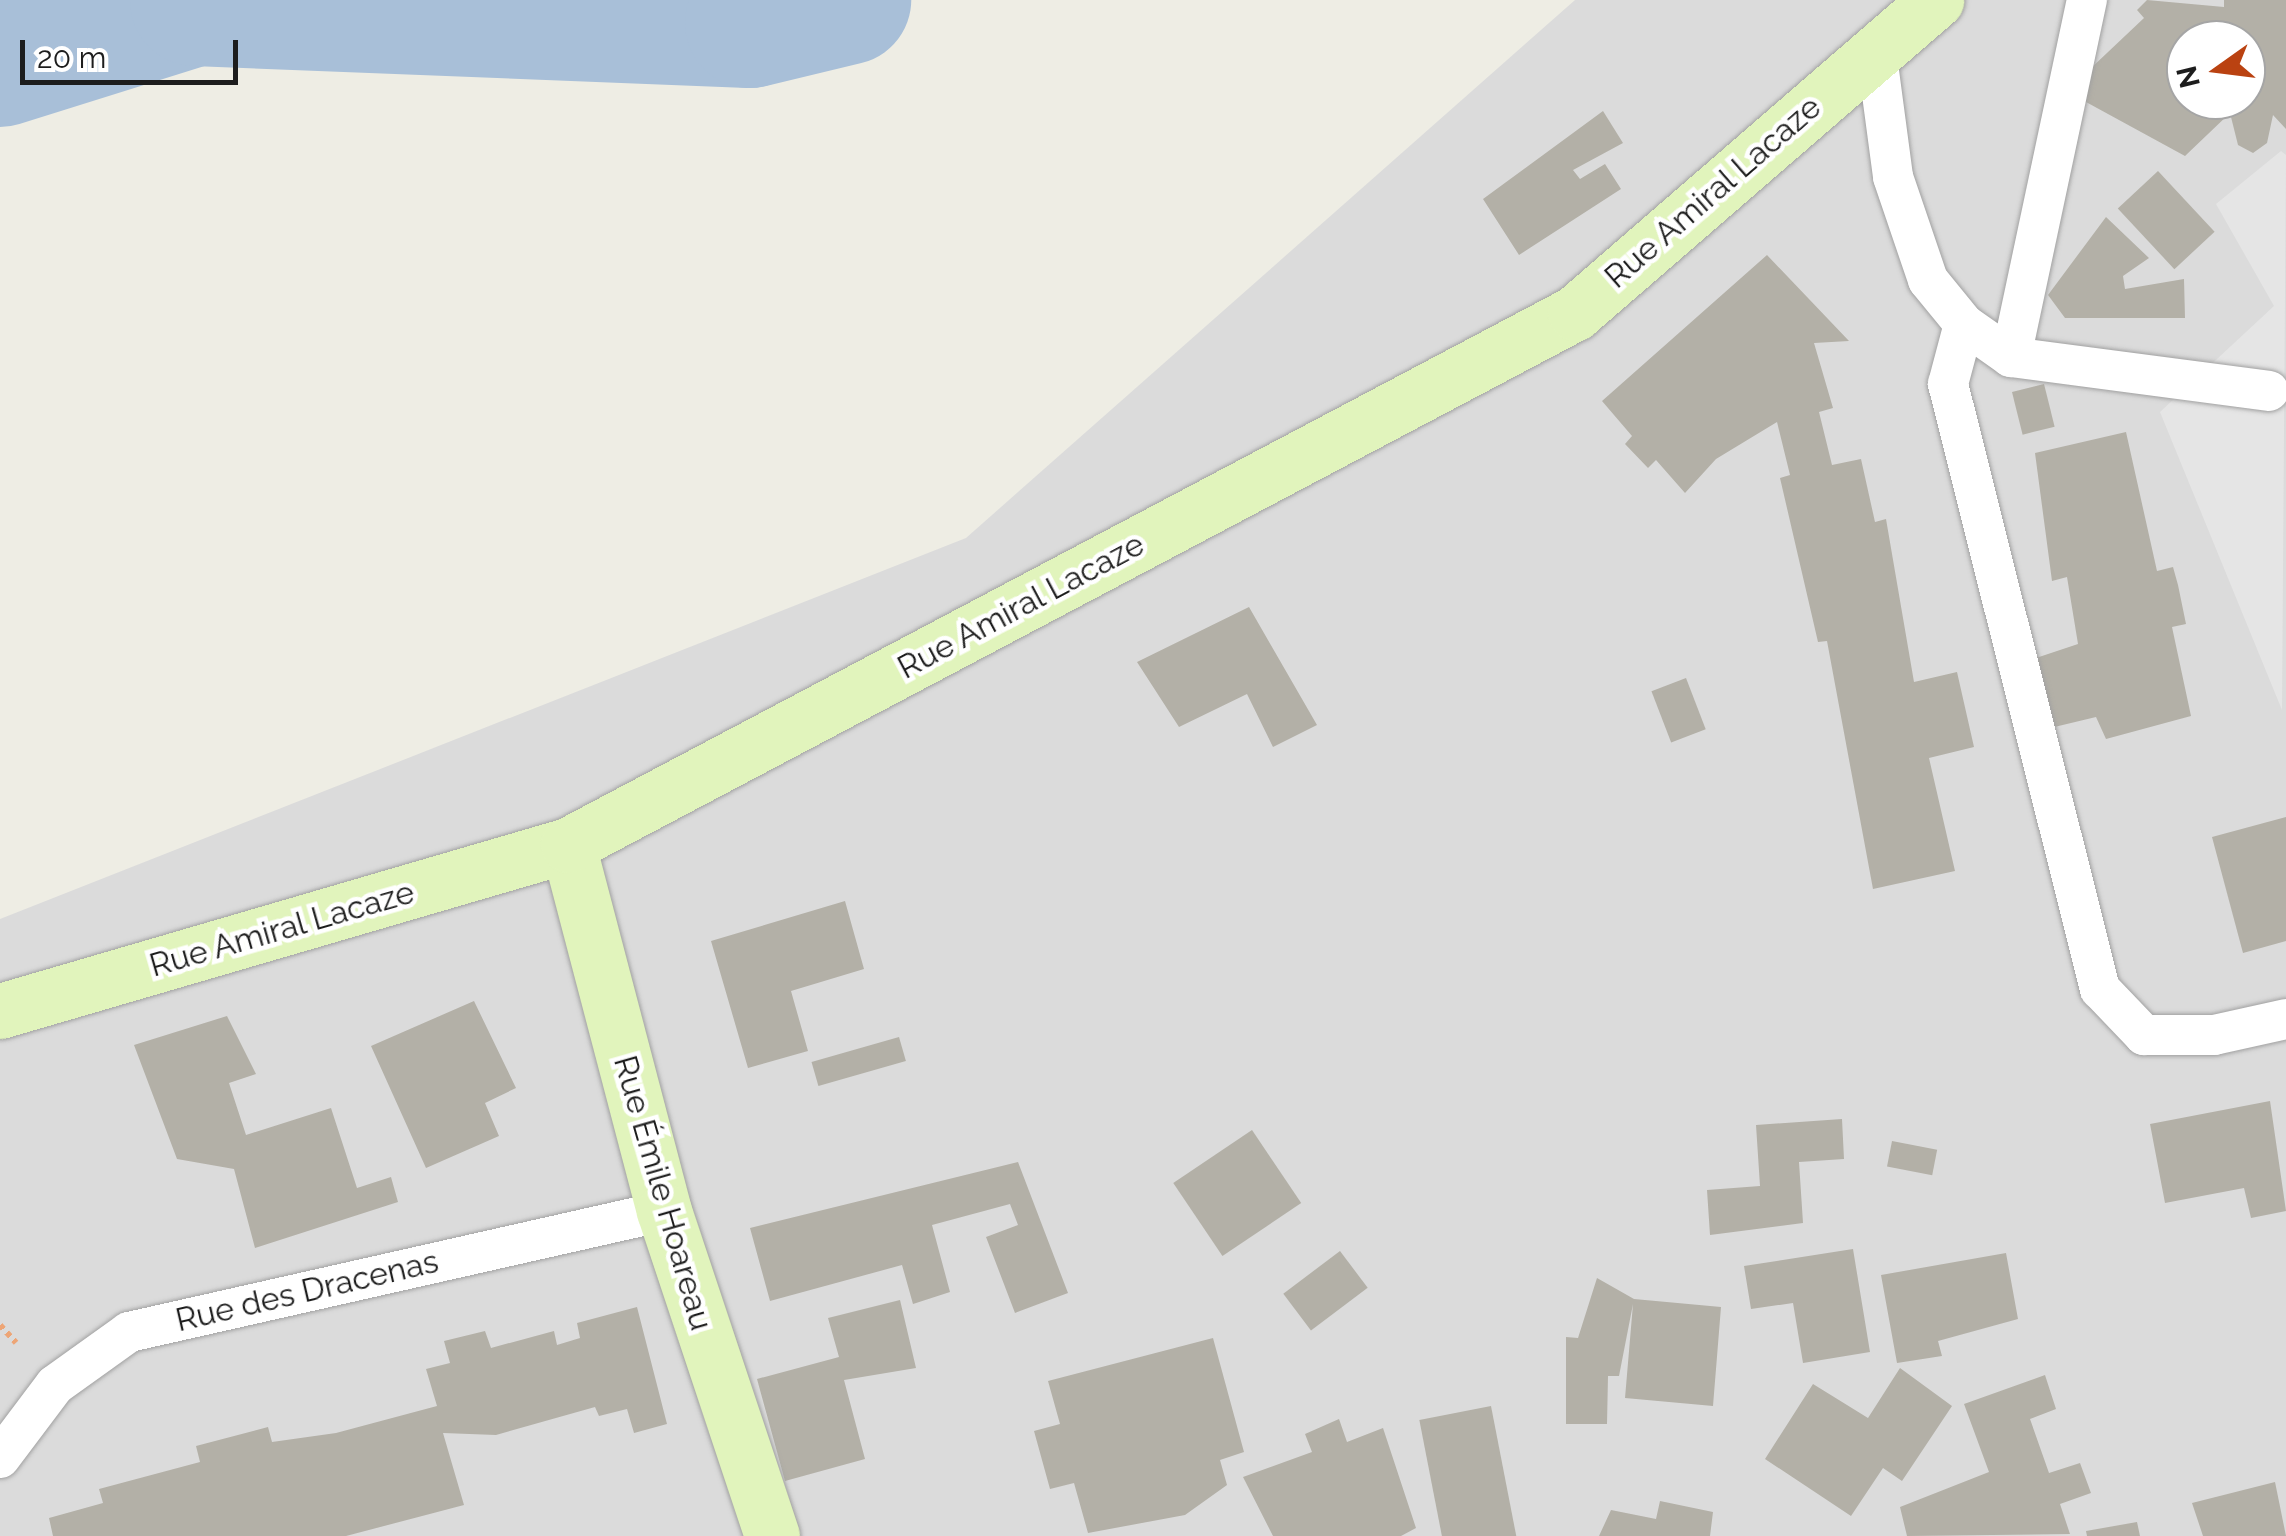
<!DOCTYPE html>
<html>
<head>
<meta charset="utf-8">
<style>
	body { margin:0 }
	#map { position:relative; width:2286px; height:1536px; overflow:hidden; background:#eeede4; font-family:Raleway,sans-serif }
	div>[style] { position:absolute }
	.residential>* { inset:0; background:#dbdbdb }
	.parking>* { inset:0; background:#e5e5e5 }
	.stream>* { height:22px; margin:-11px; padding:0 11px; transform-origin:11px; border-radius:11px; background:#a8bfd8 }
	.river>* { height:130px; margin:-65px; padding:0 65px; transform-origin:65px; border-radius:65px; background:#a8bfd8 }
	.building>* { inset:0; background:#b3b0a7; transform-origin:0 0 }
	.path>* { height:6px; margin-top:-3px; transform-origin:0; background:repeating-linear-gradient(90deg,#eda576 0 5px,transparent 0 10px) }
	.roads { filter:drop-shadow(0 0 2px #a1a1a1) drop-shadow(0 0 2px #a1a1a1) }
	.lane>* { height:40px; margin:-20px; padding:0 20px; transform-origin:20px; border-radius:20px; background:#fff }
	.secondary>* { height:55px; margin:-27.5px; padding:0 27.5px; transform-origin:27.5px; border-radius:27.5px; background:#e1f4bc }
	span { translate:-50% -50%; white-space:nowrap; text-align:center; line-height:1.15; -webkit-text-stroke:9px #fff; paint-order:stroke }
	.street-label { font-size:32px; color:#1d1d1d }
	.north { position:absolute; left:2166px; top:20px; width:100px; height:100px; box-sizing:border-box; background:#fff; border:2px solid #a5a5a5; border-radius:50%; rotate:256deg; font-size:28px; font-weight:700; line-height:40px; text-align:center; color:#1d1d1d }
	.north::after { content:''; display:block; margin:auto; width:35px; height:45px; background:#ba4211; clip-path:polygon(50% 0,100% 100%,50% 72%,0 100%) }
	.scale { position:absolute; left:20px; top:40px; width:218px; height:45px; box-sizing:border-box; border:5px solid #1d1d1d; border-top:0; padding-left:12px; font-size:30px; line-height:35px; white-space:nowrap; color:#1d1d1d; -webkit-text-stroke:8px #fff; paint-order:stroke }
</style>
</head>
<body>
<div id="map">
	<div class="residential">
		<div style="clip-path:polygon(evenodd,1575px 0,2286px 0,2286px 1536px,0 1536px,0 919px,966px 538px,1575px 0,2186px 40px,2246px 40px,2246px 100px,2186px 100px,2186px 40px)"></div>
	</div>
	<div class="parking">
		<div style="clip-path:polygon(2281px 151px,2286px 155px,2282px 710px,2160px 412px,2274px 306px,2216px 204px)"></div>
	</div>
	<div class="stream">
		<div style="left:194px;top:0;width:1px;rotate:45deg"></div>
	</div>
	<div class="river">
		<div style="left:0;top:62px;width:204px;rotate:-17.4deg"></div>
		<div style="left:195px;top:1px;width:555px;rotate:2.27deg"></div>
		<div style="left:750px;top:23px;width:99px;rotate:-13.5deg"></div>
	</div>
	<div class="building">
		<div style="clip-path:polygon(evenodd,2147px 0,2224px 7px,2224px 0,2286px 0,2286px 129px,2273px 115px,2267px 143px,2253px 153px,2238px 145px,2230px 113px,2185px 156px,2086px 102px,2071px 87px,2144px 18px,2137px 10px,2147px 0,2186px 40px,2246px 40px,2246px 100px,2186px 100px,2186px 40px)"></div>
		<div style="clip-path:polygon(1603px 111px,1623px 143px,1573px 170px,1580px 179px,1605px 164px,1621px 189px,1519px 255px,1483px 199px)"></div>
		<div style="left:2158px;top:171px;width:83px;height:55px;rotate:47deg"></div>
		<div style="clip-path:polygon(2106px 217px,2149px 258px,2123px 276px,2125px 289px,2184px 279px,2185px 318px,2065px 318px,2048px 295px)"></div>
		<div style="clip-path:polygon(1767px 255px,1849px 341px,1814px 343px,1833px 408px,1819px 412px,1832px 465px,1861px 459px,1875px 522px,1886px 519px,1914px 682px,1957px 672px,1974px 747px,1929px 758px,1955px 871px,1873px 889px,1827px 641px,1818px 642px,1780px 478px,1790px 475px,1777px 422px,1716px 459px,1685px 493px,1656px 460px,1648px 468px,1625px 444px,1632px 436px,1602px 401px)"></div>
		<div style="left:2044px;top:384px;width:44px;height:33px;rotate:76deg"></div>
		<div style="clip-path:polygon(2126px 432px,2157px 571px,2173px 567px,2178px 585px,2186px 624px,2172px 627px,2191px 716px,2106px 739px,2096px 717px,2046px 729px,2033px 659px,2078px 644px,2067px 577px,2052px 581px,2035px 453px)"></div>
		<div style="clip-path:polygon(1249px 607px,1317px 725px,1273px 747px,1247px 694px,1179px 727px,1137px 662px)"></div>
		<div style="left:1686px;top:678px;width:55px;height:37px;rotate:69deg"></div>
		<div style="clip-path:polygon(2286px 817px,2286px 941px,2243px 953px,2212px 837px)"></div>
		<div style="clip-path:polygon(845px 901px,864px 969px,791px 991px,808px 1051px,748px 1068px,711px 941px)"></div>
		<div style="clip-path:polygon(474px 1001px,516px 1088px,485px 1103px,499px 1136px,426px 1168px,371px 1046px)"></div>
		<div style="clip-path:polygon(227px 1016px,256px 1074px,229px 1083px,246px 1135px,331px 1108px,357px 1188px,391px 1177px,398px 1202px,255px 1248px,234px 1169px,177px 1159px,134px 1045px)"></div>
		<div style="left:899px;top:1037px;width:25px;height:91px;rotate:74deg"></div>
		<div style="clip-path:polygon(2270px 1101px,2286px 1211px,2251px 1218px,2244px 1188px,2165px 1203px,2150px 1124px)"></div>
		<div style="clip-path:polygon(1842px 1119px,1844px 1159px,1799px 1162px,1803px 1223px,1710px 1235px,1707px 1190px,1760px 1186px,1756px 1125px)"></div>
		<div style="left:1252px;top:1130px;width:88px;height:95px;rotate:56deg"></div>
		<div style="left:1892px;top:1141px;width:46px;height:26px;rotate:11deg"></div>
		<div style="clip-path:polygon(1018px 1162px,1068px 1293px,1015px 1313px,986px 1237px,1018px 1225px,1010px 1204px,932px 1225px,950px 1292px,913px 1304px,902px 1265px,770px 1301px,750px 1228px)"></div>
		<div style="clip-path:polygon(1853px 1249px,1870px 1352px,1803px 1363px,1793px 1303px,1751px 1309px,1744px 1266px)"></div>
		<div style="left:1340px;top:1251px;width:46px;height:71px;rotate:53deg"></div>
		<div style="clip-path:polygon(2006px 1253px,2018px 1319px,1938px 1341px,1942px 1356px,1897px 1363px,1881px 1275px)"></div>
		<div style="clip-path:polygon(1597px 1278px,1634px 1299px,1721px 1307px,1713px 1406px,1625px 1398px,1633px 1304px,1619px 1376px,1608px 1376px,1607px 1424px,1566px 1424px,1566px 1337px,1578px 1338px)"></div>
		<div style="clip-path:polygon(900px 1300px,916px 1368px,844px 1380px,865px 1459px,785px 1481px,757px 1379px,839px 1357px,828px 1318px)"></div>
		<div style="clip-path:polygon(637px 1307px,667px 1424px,634px 1433px,627px 1409px,599px 1416px,595px 1407px,496px 1435px,443px 1433px,464px 1505px,346px 1536px,53px 1536px,49px 1518px,103px 1503px,99px 1489px,200px 1462px,196px 1446px,268px 1427px,272px 1442px,336px 1433px,437px 1406px,426px 1369px,450px 1363px,444px 1341px,485px 1331px,491px 1348px,554px 1331px,557px 1345px,580px 1338px,577px 1323px)"></div>
		<div style="clip-path:polygon(1213px 1338px,1244px 1452px,1220px 1460px,1227px 1485px,1185px 1515px,1088px 1533px,1074px 1483px,1050px 1489px,1034px 1431px,1060px 1424px,1048px 1381px)"></div>
		<div style="clip-path:polygon(1900px 1368px,1952px 1406px,1902px 1481px,1883px 1468px,1851px 1516px,1765px 1459px,1813px 1384px,1868px 1418px)"></div>
		<div style="clip-path:polygon(2045px 1375px,2056px 1409px,2030px 1419px,2049px 1473px,2080px 1463px,2091px 1493px,2060px 1504px,2070px 1534px,1907px 1536px,1900px 1507px,1989px 1472px,1964px 1404px)"></div>
		<div style="left:1491px;top:1406px;width:133px;height:73px;rotate:79deg"></div>
		<div style="clip-path:polygon(1339px 1419px,1347px 1442px,1383px 1428px,1416px 1528px,1401px 1536px,1273px 1536px,1243px 1477px,1312px 1452px,1305px 1434px)"></div>
		<div style="clip-path:polygon(2275px 1482px,2286px 1536px,2203px 1536px,2192px 1503px)"></div>
		<div style="clip-path:polygon(1660px 1501px,1713px 1512px,1710px 1536px,1599px 1536px,1611px 1510px,1656px 1519px)"></div>
		<div style="clip-path:polygon(2137px 1522px,2140px 1536px,2087px 1536px,2086px 1531px)"></div>
	</div>
	<div class="path">
		<div style="left:0;top:1325px;width:24px;rotate:48deg"></div>
	</div>
	<div class="roads">
		<div class="lane">
			<div style="left:1876px;top:49px;width:129px;rotate:82.4deg"></div>
			<div style="left:1893px;top:177px;width:109px;rotate:71.2deg"></div>
			<div style="left:1928px;top:280px;width:57px;rotate:50.7deg"></div>
			<div style="left:1964px;top:324px;width:57px;rotate:35.1deg"></div>
			<div style="left:2011px;top:357px;width:260px;rotate:7.5deg"></div>
			<div style="left:1964px;top:324px;width:62px;rotate:104.9deg"></div>
			<div style="left:1948px;top:384px;width:624px;rotate:75.9deg"></div>
			<div style="left:2100px;top:989px;width:64px;rotate:46.3deg"></div>
			<div style="left:2144px;top:1035px;width:70px"></div>
			<div style="left:2214px;top:1035px;width:74px;rotate:-12.5deg"></div>
			<div style="left:2011px;top:357px;width:365px;rotate:-78deg"></div>
			<div style="left:0;top:1458px;width:91px;rotate:-53deg"></div>
			<div style="left:55px;top:1385px;width:91px;rotate:-35.6deg"></div>
			<div style="left:129px;top:1332px;width:549px;rotate:-12.74deg"></div>
		</div>
		<div class="secondary">
			<div style="left:568px;top:845px;width:378px;rotate:75.3deg"></div>
			<div style="left:664px;top:1211px;width:342px;rotate:71.6deg"></div>
			<div style="left:0;top:1011px;width:592px;rotate:-16.29deg"></div>
			<div style="left:568px;top:845px;width:1139px;rotate:-27.85deg"></div>
			<div style="left:1575px;top:313px;width:478px;rotate:-40.9deg"></div>
		</div>
	</div>
	<div class="street-label">
		<span style="left:1713px;top:192px;rotate:-41deg">Rue Amiral Lacaze</span>
		<span style="left:1021px;top:606px;rotate:-28deg">Rue Amiral Lacaze</span>
		<span style="left:282px;top:929px;rotate:-16deg">Rue Amiral Lacaze</span>
		<span style="left:663px;top:1193px;rotate:74deg">Rue Émile Hoareau</span>
		<span style="left:307px;top:1291px;rotate:-13deg">Rue des Dracenas</span>
	</div>
	<div class="north">N</div>
	<div class="scale">20 m</div>
</div>
</body>
</html>
